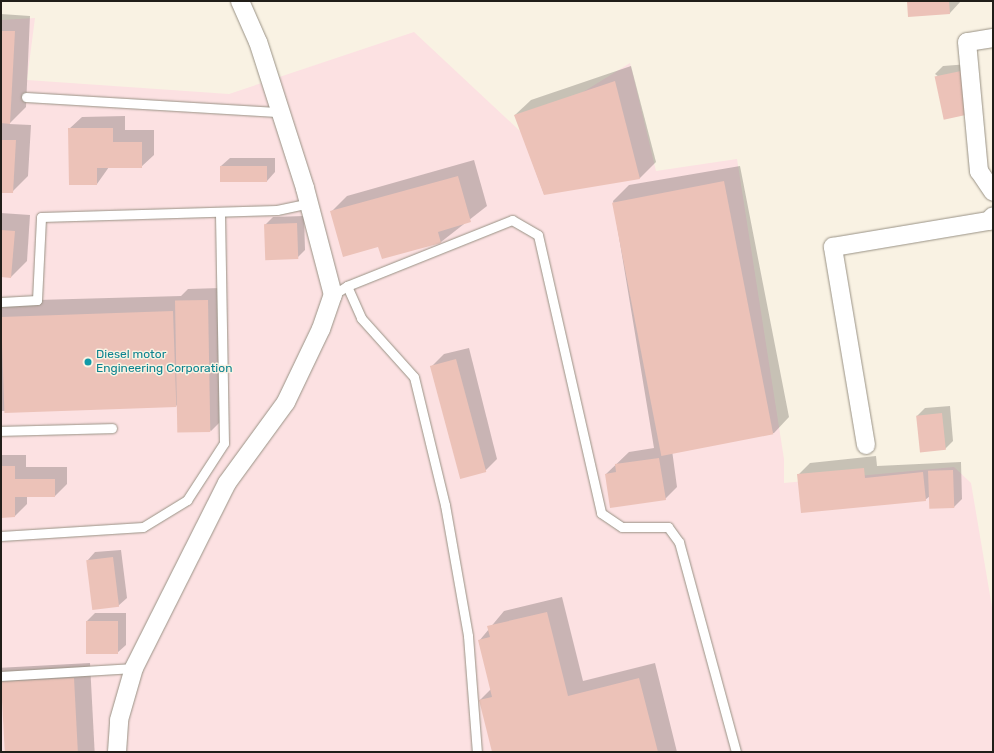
<!DOCTYPE html>
<html>
<head>
<meta charset="utf-8">
<style>
	body { margin:0 }
	#map { position:relative; width:994px; height:753px; overflow:hidden; background:#f9f2e3; font-family:Rubik,sans-serif }
	div>[style] { position:absolute }
	.industrial>* { inset:0; background:#fce1e2 }
	.shadow>* { inset:0; background:#0003; transform-origin:0 0 }
	.building>* { inset:0; background:#ecc2b8; transform-origin:0 0 }
	.roads { filter:drop-shadow(0 0 1px #999285) drop-shadow(0 0 1px #999285) }
	.service>* { height:9px; margin:-4.5px; padding:0 4.5px; transform-origin:4.5px; border-radius:4.5px; background:#fff }
	.minor>* { height:18px; margin:-9px; padding:0 9px; transform-origin:9px; border-radius:9px; background:#fff }
	.dots>* { width:11px; height:11px; translate:-50% -50%; box-sizing:border-box; border:2px solid #f9f2e3; border-radius:50% }
	span { translate:-50% -50%; white-space:nowrap; text-align:center; line-height:1.15; -webkit-text-stroke:3px #f9f2e3; paint-order:stroke }
	.culture-label { font-size:12px; color:#0d838f }
	.left { translate:0 -50%; text-align:left }
	.frame { position:absolute; inset:0; border:2px solid #211e19; pointer-events:none }
</style>
</head>
<body>
<div id="map">
	<div class="industrial">
		<div style="clip-path:polygon(35px 18px,27px 80px,229px 94px,414px 32px,520px 131px,630px 63px,656px 171px,737px 159px,784px 459px,784px 483px,954px 467px,971px 483px,993px 613px,993px 752px,1px 752px,1px 20px)"></div>
	</div>
	<div class="shadow">
		<div style="clip-path:polygon(908px 1px,961px 1px,950px 13px)"></div>
		<div style="clip-path:polygon(1px 14px,30px 16px,26px 107px,9px 124px,31px 125px,28px 176px,12px 192px,1px 192px)"></div>
		<div style="clip-path:polygon(969px 64px,978px 105px,935px 74px,943px 66px)"></div>
		<div style="clip-path:polygon(631px 66px,656px 162px,640px 178px,544px 194px,515px 115px,531px 100px)"></div>
		<div style="clip-path:polygon(125px 116px,125px 130px,154px 130px,154px 155px,141px 167px,109px 167px,97px 184px,70px 184px,69px 129px,82px 117px)"></div>
		<div style="clip-path:polygon(230px 158px,275px 158px,275px 172px,267px 181px,221px 181px,221px 166px)"></div>
		<div style="clip-path:polygon(474px 160px,487px 206px,441px 242px,379px 246px,331px 212px,347px 196px)"></div>
		<div style="clip-path:polygon(740px 166px,789px 417px,774px 433px,672px 450px,677px 487px,665px 499px,606px 474px,629px 452px,654px 448px,613px 201px,629px 185px)"></div>
		<div style="clip-path:polygon(1px 213px,30px 215px,27px 261px,11px 277px,1px 276px)"></div>
		<div style="clip-path:polygon(304px 216px,305px 250px,297px 258px,265px 225px,273px 217px)"></div>
		<div style="clip-path:polygon(220px 288px,223px 419px,211px 431px,179px 403px,176px 406px,1px 411px,1px 301px,181px 296px,188px 289px)"></div>
		<div style="clip-path:polygon(469px 348px,497px 459px,485px 471px,432px 366px,444px 354px)"></div>
		<div style="clip-path:polygon(950px 406px,953px 441px,945px 449px,917px 416px,925px 408px)"></div>
		<div style="clip-path:polygon(1px 455px,26px 455px,26px 467px,67px 467px,67px 484px,55px 496px,27px 496px,27px 504px,15px 516px,1px 517px)"></div>
		<div style="clip-path:polygon(876px 456px,877px 466px,961px 462px,962px 499px,954px 507px,930px 496px,925px 500px,798px 475px,810px 463px)"></div>
		<div style="clip-path:polygon(121px 550px,127px 598px,118px 606px,87px 561px,95px 552px)"></div>
		<div style="clip-path:polygon(562px 597px,583px 681px,655px 663px,677px 752px,493px 752px,480px 700px,491px 689px,479px 641px,504px 611px)"></div>
		<div style="clip-path:polygon(95px 613px,126px 613px,126px 645px,117px 653px,87px 621px)"></div>
		<div style="left:90px;top:663px;width:89px;height:89px;rotate:87deg"></div>
	</div>
	<div class="building">
		<div style="clip-path:polygon(907px 1px,949px 1px,950px 14px,908px 17px)"></div>
		<div style="clip-path:polygon(1px 31px,15px 31px,10px 124px,1px 123px)"></div>
		<div style="left:961px;top:71px;width:44px;height:27px;rotate:78deg"></div>
		<div style="clip-path:polygon(615px 81px,640px 179px,544px 195px,514px 115px)"></div>
		<div style="clip-path:polygon(68px 128px,113px 128px,113px 142px,142px 142px,142px 168px,97px 168px,97px 185px,69px 185px)"></div>
		<div style="clip-path:polygon(1px 140px,16px 140px,13px 193px,1px 193px)"></div>
		<div style="left:220px;top:166px;width:47px;height:16px"></div>
		<div style="clip-path:polygon(458px 176px,471px 222px,438px 232px,441px 243px,382px 259px,378px 247px,343px 257px,330px 211px)"></div>
		<div style="left:724px;top:181px;width:258px;height:114px;rotate:79deg"></div>
		<div style="left:297px;top:223px;width:36px;height:33px;rotate:88deg"></div>
		<div style="clip-path:polygon(1px 230px,15px 231px,11px 278px,1px 277px)"></div>
		<div style="left:208px;top:300px;width:132px;height:33px;rotate:89deg"></div>
		<div style="left:173px;top:311px;width:96px;height:172px;rotate:88deg"></div>
		<div style="left:456px;top:359px;width:117px;height:27px;rotate:75deg"></div>
		<div style="left:942px;top:413px;width:37px;height:26px;rotate:84deg"></div>
		<div style="clip-path:polygon(659px 458px,666px 500px,610px 508px,605px 474px,616px 472px,615px 464px)"></div>
		<div style="clip-path:polygon(1px 466px,15px 466px,15px 479px,55px 479px,55px 497px,15px 497px,15px 517px,1px 518px)"></div>
		<div style="clip-path:polygon(864px 468px,865px 478px,923px 472px,926px 501px,801px 513px,797px 474px)"></div>
		<div style="left:953px;top:470px;width:38px;height:25px;rotate:88deg"></div>
		<div style="left:113px;top:557px;width:50px;height:27px;rotate:83deg"></div>
		<div style="clip-path:polygon(547px 612px,568px 696px,639px 678px,658px 752px,492px 752px,479px 700px,492px 697px,478px 640px,490px 637px,487px 626px)"></div>
		<div style="left:86px;top:621px;width:32px;height:33px"></div>
		<div style="left:74px;top:678px;width:74px;height:73px;rotate:87deg"></div>
	</div>
	<div class="roads">
		<div class="service">
			<div style="left:26px;top:97px;width:255px;rotate:3.4deg"></div>
			<div style="left:347px;top:286px;width:35px;rotate:66deg"></div>
			<div style="left:361px;top:318px;width:79px;rotate:48.1deg"></div>
			<div style="left:414px;top:377px;width:132px;rotate:76.4deg"></div>
			<div style="left:445px;top:505px;width:133px;rotate:80deg"></div>
			<div style="left:468px;top:636px;width:116px;rotate:85.6deg"></div>
			<div style="left:333px;top:295px;width:17px;rotate:-33deg"></div>
			<div style="left:347px;top:286px;width:178px;rotate:-21.8deg"></div>
			<div style="left:512px;top:220px;width:30px;rotate:30deg"></div>
			<div style="left:538px;top:235px;width:285px;rotate:77.2deg"></div>
			<div style="left:601px;top:513px;width:25px;rotate:34deg"></div>
			<div style="left:622px;top:527px;width:46px"></div>
			<div style="left:668px;top:527px;width:19px;rotate:54deg"></div>
			<div style="left:679px;top:542px;width:218px;rotate:74.8deg"></div>
			<div style="left:1px;top:302px;width:36px;rotate:-3deg"></div>
			<div style="left:37px;top:300px;width:83px;rotate:-87.2deg"></div>
			<div style="left:41px;top:217px;width:236px;rotate:-1.7deg"></div>
			<div style="left:277px;top:210px;width:33px;rotate:-12deg"></div>
			<div style="left:1px;top:431px;width:111px;rotate:-1.5deg"></div>
			<div style="left:1px;top:536px;width:142px;rotate:-3.6deg"></div>
			<div style="left:143px;top:527px;width:52px;rotate:-31.5deg"></div>
			<div style="left:187px;top:500px;width:68px;rotate:-57deg"></div>
			<div style="left:224px;top:443px;width:230px;rotate:-91deg"></div>
			<div style="left:1px;top:676px;width:133px;rotate:-3.4deg"></div>
		</div>
		<div class="minor">
			<div style="left:993px;top:38px;width:26px;rotate:171deg"></div>
			<div style="left:967px;top:42px;width:130px;rotate:84.7deg"></div>
			<div style="left:979px;top:171px;width:25px;rotate:56deg"></div>
			<div style="left:866px;top:445px;width:201px;rotate:-99.5deg"></div>
			<div style="left:833px;top:247px;width:158px;rotate:-9.5deg"></div>
			<div style="left:989px;top:221px;width:6px;rotate:-51deg"></div>
			<div style="left:117px;top:752px;width:32px;rotate:-86deg"></div>
			<div style="left:119px;top:720px;width:54px;rotate:-73.9deg"></div>
			<div style="left:134px;top:668px;width:207px;rotate:-63.3deg"></div>
			<div style="left:227px;top:483px;width:100px;rotate:-53.9deg"></div>
			<div style="left:286px;top:402px;width:81px;rotate:-64.4deg"></div>
			<div style="left:321px;top:329px;width:36px;rotate:-71deg"></div>
			<div style="left:333px;top:295px;width:111px;rotate:-104.7deg"></div>
			<div style="left:305px;top:188px;width:153px;rotate:-107.8deg"></div>
			<div style="left:258px;top:42px;width:45px;rotate:-113.7deg"></div>
		</div>
	</div>
	<div class="dots">
		<div style="left:88px;top:362px;background:#0f9aa8"></div>
	</div>
	<div class="culture-label">
		<span class="left" style="left:96px;top:362px">Diesel motor<br>Engineering Corporation</span>
	</div>
	<div class="frame"></div>
</div>
</body>
</html>
